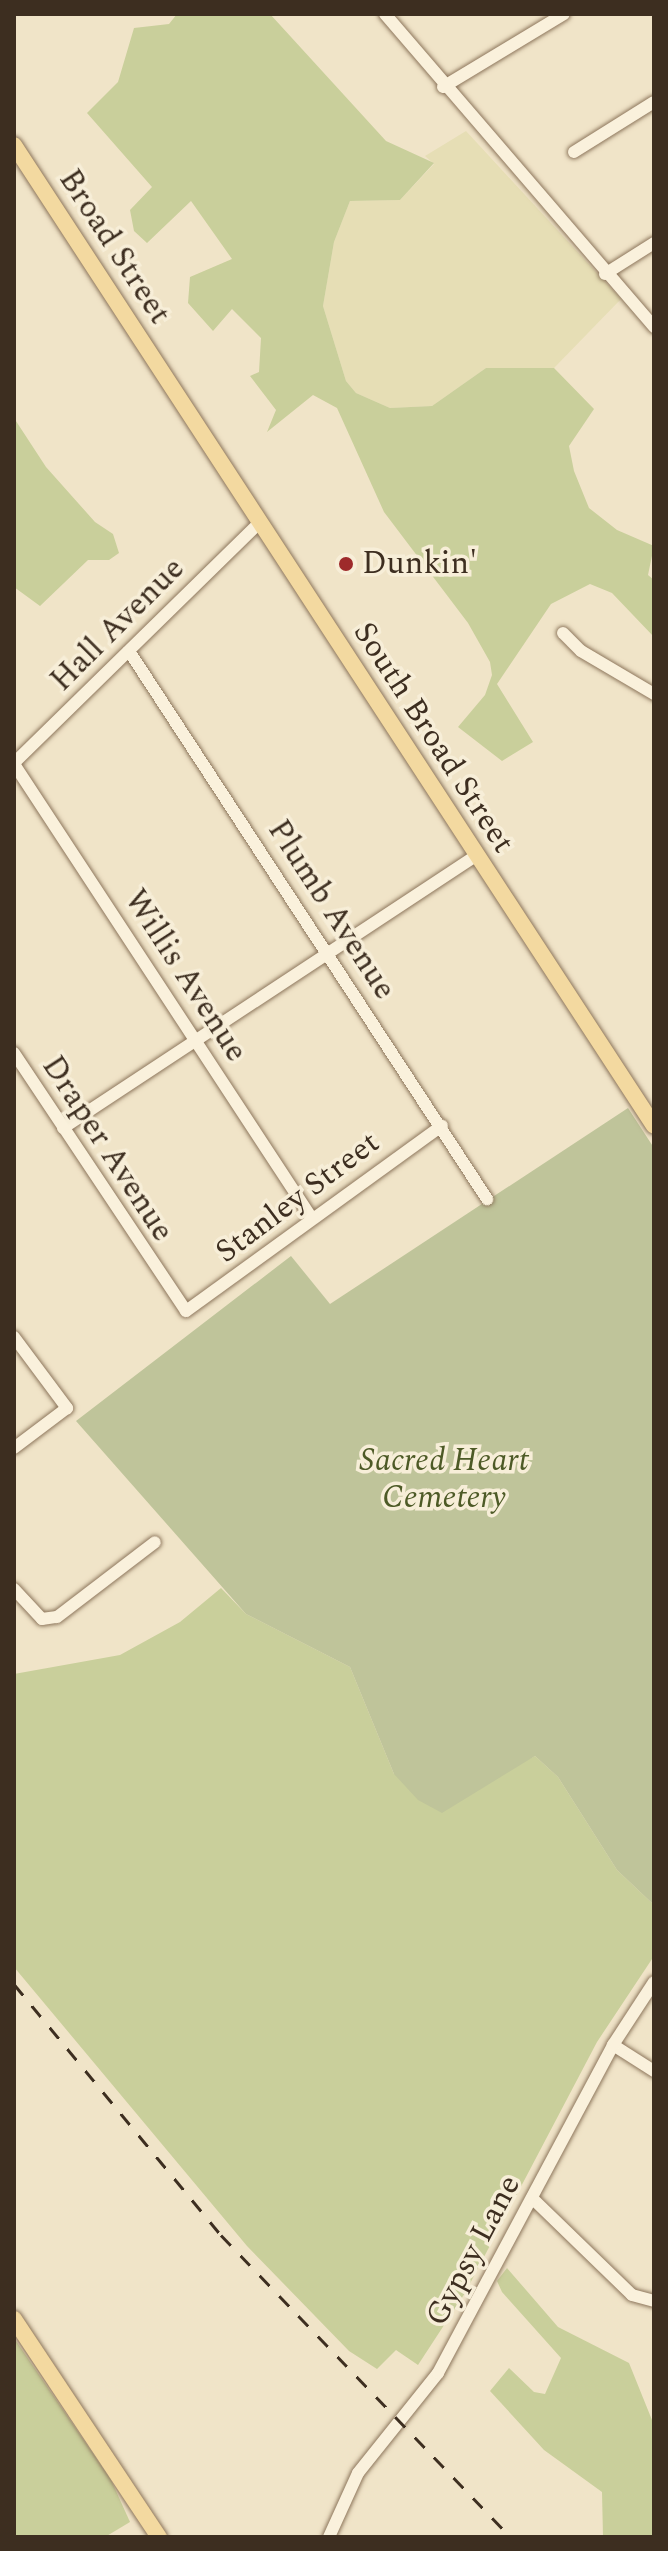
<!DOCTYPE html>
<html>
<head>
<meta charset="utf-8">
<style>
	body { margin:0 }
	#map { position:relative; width:668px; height:2551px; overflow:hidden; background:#f0e4c8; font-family:Spectral,serif }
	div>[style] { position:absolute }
	.farmland>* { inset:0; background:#e6deb5 }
	.green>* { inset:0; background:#c9cf9b }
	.cemetery>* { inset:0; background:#bfc49a }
	.roads { filter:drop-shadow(0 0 2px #8d765c) drop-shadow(0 0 2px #8d765c) }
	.minor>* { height:12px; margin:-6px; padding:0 6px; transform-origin:6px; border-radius:6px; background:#faf1dc }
	.major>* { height:16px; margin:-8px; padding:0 8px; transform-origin:8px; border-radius:8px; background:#f3d9a0 }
	.rail>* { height:3px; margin-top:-1.5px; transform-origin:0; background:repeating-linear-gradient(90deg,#3d2e20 0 14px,transparent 0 28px) }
	.dots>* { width:22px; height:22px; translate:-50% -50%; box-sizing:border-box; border:4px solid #f7eed8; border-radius:50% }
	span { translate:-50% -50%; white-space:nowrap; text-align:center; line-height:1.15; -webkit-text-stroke:7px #f7eed8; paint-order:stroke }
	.street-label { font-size:32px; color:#3d2e20 }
	.poi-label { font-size:32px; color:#3d2e20 }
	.left { translate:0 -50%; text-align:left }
	.park-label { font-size:32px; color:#4d5a26; font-style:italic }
	.frame { position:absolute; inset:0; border:16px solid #3d2e20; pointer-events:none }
</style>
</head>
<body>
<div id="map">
	<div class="farmland">
		<div style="clip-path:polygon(466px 131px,621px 299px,554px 368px,486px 368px,432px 406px,390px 408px,356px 393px,346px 381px,323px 306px,334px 242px,350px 201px,400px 200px,434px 164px,425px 156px)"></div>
	</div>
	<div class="green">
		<div style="clip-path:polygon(177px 14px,270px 14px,386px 141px,434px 163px,400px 200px,350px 201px,334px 242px,323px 306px,346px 381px,356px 393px,390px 408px,432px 406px,486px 368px,554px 368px,594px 409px,569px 446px,574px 471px,589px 508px,617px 530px,654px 546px,648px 575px,654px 580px,654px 637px,612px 593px,590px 584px,551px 604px,497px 684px,533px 742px,502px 761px,458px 727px,485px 695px,492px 675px,490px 662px,468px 623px,384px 512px,337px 408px,313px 395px,267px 432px,276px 410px,250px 376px,259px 372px,261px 338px,232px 309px,213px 331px,188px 303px,190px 277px,232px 259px,191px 201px,147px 243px,134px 231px,130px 210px,152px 187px,87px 113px,118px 82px,134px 28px,169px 24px)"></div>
		<div style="clip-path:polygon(14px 418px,46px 467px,95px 522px,113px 534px,119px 553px,109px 560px,88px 560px,40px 606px,14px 587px)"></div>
		<div style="clip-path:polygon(221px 1588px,246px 1614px,350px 1667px,394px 1774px,509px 1769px,535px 1756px,558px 1777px,617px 1870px,654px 1905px,654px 1956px,597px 2042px,465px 2293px,418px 2365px,396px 2350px,377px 2369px,349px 2351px,247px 2246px,14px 1967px,14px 1674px,120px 1655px,180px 1622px)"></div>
		<div style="clip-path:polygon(507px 2268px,558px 2327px,629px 2363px,654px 2425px,654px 2537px,603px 2537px,602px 2492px,544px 2450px,490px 2391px,509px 2368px,534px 2392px,545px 2394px,561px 2358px,502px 2292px,497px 2281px)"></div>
		<div style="clip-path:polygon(14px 2338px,111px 2480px,130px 2522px,105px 2537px,14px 2537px)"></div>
	</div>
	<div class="cemetery">
		<div style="clip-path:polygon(628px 1108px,654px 1148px,654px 1905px,617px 1870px,558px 1777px,535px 1756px,442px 1813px,418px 1800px,394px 1774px,350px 1667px,246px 1614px,76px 1421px,291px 1256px,330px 1304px)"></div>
	</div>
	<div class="roads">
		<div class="minor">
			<div style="left:385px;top:14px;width:413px;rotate:49.3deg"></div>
			<div style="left:443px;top:87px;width:141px;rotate:-31.1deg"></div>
			<div style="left:574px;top:152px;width:94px;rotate:-32deg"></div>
			<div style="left:605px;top:274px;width:58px;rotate:-32.3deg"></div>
			<div style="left:563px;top:633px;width:25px;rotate:45deg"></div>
			<div style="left:581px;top:651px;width:85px;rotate:30.5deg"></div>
			<div style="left:129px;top:651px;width:655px;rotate:56.84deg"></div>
			<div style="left:14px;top:763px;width:342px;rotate:-44.4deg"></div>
			<div style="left:14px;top:764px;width:542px;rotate:56.75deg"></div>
			<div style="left:14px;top:1053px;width:310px;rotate:56.3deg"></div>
			<div style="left:186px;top:1311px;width:316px;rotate:-35.9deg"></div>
			<div style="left:63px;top:1128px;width:495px;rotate:-33.4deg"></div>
			<div style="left:14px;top:1337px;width:89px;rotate:53.3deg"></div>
			<div style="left:67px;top:1408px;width:66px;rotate:143deg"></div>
			<div style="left:14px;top:1589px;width:41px;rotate:47deg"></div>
			<div style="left:42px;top:1619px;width:15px;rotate:-8deg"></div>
			<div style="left:57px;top:1617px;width:123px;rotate:-37.4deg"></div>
			<div style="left:613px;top:2045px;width:49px;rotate:32.4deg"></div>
			<div style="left:532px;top:2198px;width:139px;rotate:44.1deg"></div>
			<div style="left:632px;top:2295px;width:23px;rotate:15deg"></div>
			<div style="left:329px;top:2537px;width:70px;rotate:-65.6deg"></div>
			<div style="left:358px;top:2473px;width:128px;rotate:-51.3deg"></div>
			<div style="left:438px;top:2373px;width:372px;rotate:-61.9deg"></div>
			<div style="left:613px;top:2045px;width:75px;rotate:-56.9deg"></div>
		</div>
		<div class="major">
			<div style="left:14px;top:145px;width:1171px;rotate:56.88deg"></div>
			<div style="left:14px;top:2319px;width:262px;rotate:56.4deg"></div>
		</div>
	</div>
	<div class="rail">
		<div style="left:14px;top:1984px;width:325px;rotate:50.5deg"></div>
		<div style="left:221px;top:2235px;width:419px;rotate:46.2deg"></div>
	</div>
	<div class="dots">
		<div style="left:346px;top:564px;background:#9e2a2b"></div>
	</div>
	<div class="street-label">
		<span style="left:114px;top:247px;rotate:57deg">Broad Street</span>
		<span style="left:118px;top:625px;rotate:-45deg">Hall Avenue</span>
		<span style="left:433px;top:738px;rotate:57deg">South Broad Street</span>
		<span style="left:331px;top:910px;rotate:57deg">Plumb Avenue</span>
		<span style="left:185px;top:976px;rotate:57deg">Willis Avenue</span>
		<span style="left:107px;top:1149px;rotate:57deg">Draper Avenue</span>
		<span style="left:298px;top:1198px;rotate:-37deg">Stanley Street</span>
		<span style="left:474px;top:2251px;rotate:-62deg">Gypsy Lane</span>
	</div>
	<div class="poi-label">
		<span class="left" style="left:362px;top:564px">Dunkin'</span>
	</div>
	<div class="park-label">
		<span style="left:444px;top:1480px">Sacred Heart<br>Cemetery</span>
	</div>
	<div class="frame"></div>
</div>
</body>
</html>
